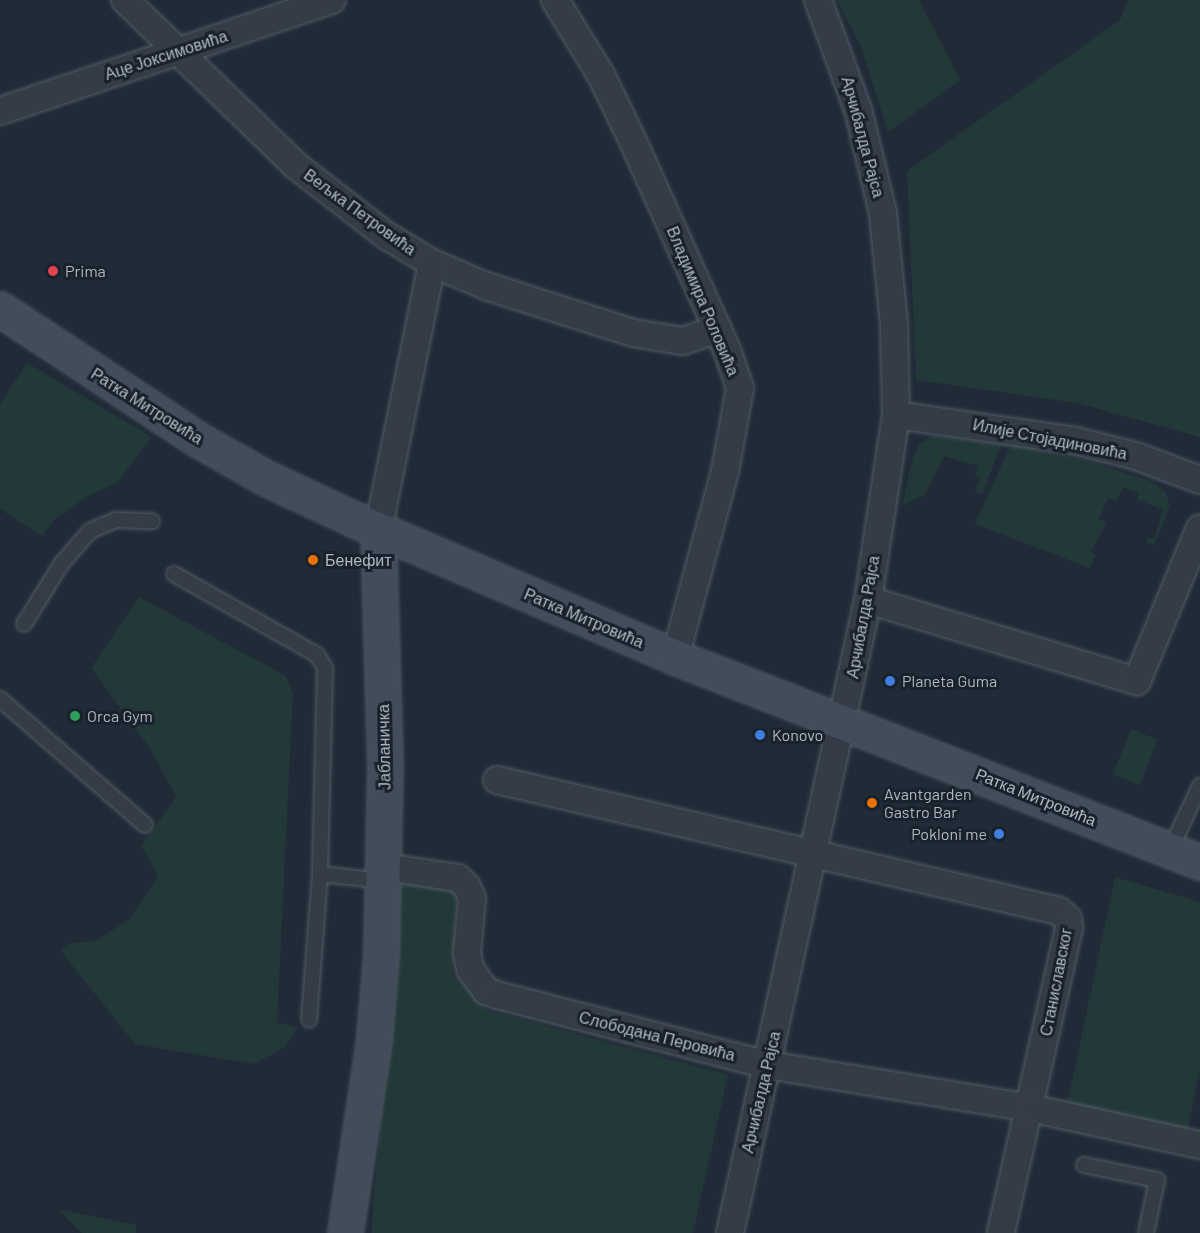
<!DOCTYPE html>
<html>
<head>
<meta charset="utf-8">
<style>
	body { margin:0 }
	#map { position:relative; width:1200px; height:1233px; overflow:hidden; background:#202b37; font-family:Barlow,sans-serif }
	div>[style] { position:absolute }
	.green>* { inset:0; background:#233839; transform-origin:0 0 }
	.roads { filter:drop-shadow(0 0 2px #515b65) drop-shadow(0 0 2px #515b65) }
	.lane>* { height:14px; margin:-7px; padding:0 7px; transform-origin:7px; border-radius:7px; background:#343d47 }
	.street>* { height:26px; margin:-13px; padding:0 13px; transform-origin:13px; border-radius:13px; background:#343d47 }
	.secondary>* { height:33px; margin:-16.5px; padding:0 16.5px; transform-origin:16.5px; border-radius:16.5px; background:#424c5a }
	.dots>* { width:16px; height:16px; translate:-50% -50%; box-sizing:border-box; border:3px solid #19222c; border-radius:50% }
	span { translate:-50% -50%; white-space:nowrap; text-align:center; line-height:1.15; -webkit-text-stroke:6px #19222c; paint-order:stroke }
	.street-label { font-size:16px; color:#aeb8c4 }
	.poi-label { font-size:16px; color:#aeb8c4 }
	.left { translate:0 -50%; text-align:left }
	.right { translate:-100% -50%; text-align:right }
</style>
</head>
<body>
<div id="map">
	<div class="green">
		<div style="clip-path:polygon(837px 0,919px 0,960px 80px,888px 132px,861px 47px)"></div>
		<div style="clip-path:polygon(1128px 0,1200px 0,1200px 437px,1077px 403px,916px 380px,907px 171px,1120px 20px)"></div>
		<div style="clip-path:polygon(27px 363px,152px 437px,117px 483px,88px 496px,55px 519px,42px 536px,0 509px,0 404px)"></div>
		<div style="clip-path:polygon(932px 435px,1001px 445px,982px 494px,975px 492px,981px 478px,975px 475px,978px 466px,944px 456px,925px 494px,902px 506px,913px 457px,919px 444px)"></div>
		<div style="clip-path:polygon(1011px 444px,1089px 461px,1152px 482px,1166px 492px,1170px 506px,1154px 545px,1146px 542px,1148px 537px,1155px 539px,1163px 510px,1137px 499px,1139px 494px,1123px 487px,1117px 501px,1108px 498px,1099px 519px,1106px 523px,1091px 552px,1096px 554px,1090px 568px,975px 524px)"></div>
		<div style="clip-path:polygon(139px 597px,286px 676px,293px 693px,277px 1023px,298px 1027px,285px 1047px,255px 1064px,135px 1044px,61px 951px,70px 943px,96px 941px,131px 918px,158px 875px,141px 846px,176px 797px,151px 750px,91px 668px)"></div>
		<div style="left:1131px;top:729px;width:29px;height:49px;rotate:22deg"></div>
		<div style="clip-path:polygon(1115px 877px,1200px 902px,1200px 1072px,1187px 1131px,1067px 1105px)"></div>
		<div style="clip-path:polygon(401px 880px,457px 886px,453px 973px,488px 1010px,728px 1075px,693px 1233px,371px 1233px)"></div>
		<div style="clip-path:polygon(58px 1209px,136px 1225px,136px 1233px,82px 1233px)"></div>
	</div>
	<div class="roads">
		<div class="lane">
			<div style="left:174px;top:574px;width:164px;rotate:29.5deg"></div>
			<div style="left:317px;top:655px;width:15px;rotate:58deg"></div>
			<div style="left:325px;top:668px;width:206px;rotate:91.4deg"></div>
			<div style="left:320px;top:874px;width:146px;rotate:94.3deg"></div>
			<div style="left:24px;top:624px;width:72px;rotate:-58.1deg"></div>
			<div style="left:62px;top:563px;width:43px;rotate:-48.8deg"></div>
			<div style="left:90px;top:531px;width:28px;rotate:-23deg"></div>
			<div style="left:116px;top:520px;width:36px;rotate:2deg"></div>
			<div style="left:0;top:699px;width:192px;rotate:41deg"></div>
			<div style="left:1170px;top:850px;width:71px;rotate:-64.9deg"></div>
			<div style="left:320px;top:874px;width:63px;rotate:6.3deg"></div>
			<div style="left:1084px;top:1165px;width:75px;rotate:11.6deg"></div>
			<div style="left:1157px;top:1180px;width:54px;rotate:101.7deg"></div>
		</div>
		<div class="street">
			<div style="left:125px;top:0;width:237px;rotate:44.1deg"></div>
			<div style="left:295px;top:165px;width:116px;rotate:37.7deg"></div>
			<div style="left:387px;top:236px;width:52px;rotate:31deg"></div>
			<div style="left:432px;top:263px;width:59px;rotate:23.1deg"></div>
			<div style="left:486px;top:286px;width:154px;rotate:17.7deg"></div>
			<div style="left:633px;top:333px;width:51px;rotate:9.1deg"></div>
			<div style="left:683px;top:341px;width:37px;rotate:-19deg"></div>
			<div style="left:555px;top:0;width:88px;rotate:58.5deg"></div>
			<div style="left:601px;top:75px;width:71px;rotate:64.2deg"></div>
			<div style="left:632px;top:139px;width:231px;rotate:65.8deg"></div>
			<div style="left:727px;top:350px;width:40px;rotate:71.1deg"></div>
			<div style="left:740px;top:388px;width:84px;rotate:100.2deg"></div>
			<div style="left:725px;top:471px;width:193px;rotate:105deg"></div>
			<div style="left:0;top:111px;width:350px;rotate:-18.5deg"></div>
			<div style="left:896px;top:415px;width:182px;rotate:8.2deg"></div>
			<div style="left:1076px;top:441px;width:62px;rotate:14deg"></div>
			<div style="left:1136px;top:456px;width:68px;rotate:20.6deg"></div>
			<div style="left:378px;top:531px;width:273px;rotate:-78.6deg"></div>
			<div style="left:868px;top:600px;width:281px;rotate:16.8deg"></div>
			<div style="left:1137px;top:681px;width:165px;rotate:-67.6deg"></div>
			<div style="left:497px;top:780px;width:577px;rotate:13.12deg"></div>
			<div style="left:1059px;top:911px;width:12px;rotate:42deg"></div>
			<div style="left:1068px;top:919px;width:9px;rotate:84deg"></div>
			<div style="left:1069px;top:928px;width:312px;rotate:102.6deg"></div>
			<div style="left:385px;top:867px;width:74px;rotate:8.6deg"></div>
			<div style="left:458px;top:878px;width:13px;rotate:45deg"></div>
			<div style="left:467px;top:887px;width:12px;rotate:66deg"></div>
			<div style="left:472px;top:898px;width:55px;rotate:95.2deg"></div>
			<div style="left:467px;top:953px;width:16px;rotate:79deg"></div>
			<div style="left:470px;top:969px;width:27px;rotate:54deg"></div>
			<div style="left:486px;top:991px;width:12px;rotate:20deg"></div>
			<div style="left:497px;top:995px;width:280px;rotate:14.5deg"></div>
			<div style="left:768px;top:1065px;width:266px;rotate:9.3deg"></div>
			<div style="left:1030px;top:1108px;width:174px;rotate:12.3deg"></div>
			<div style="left:730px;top:1233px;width:648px;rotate:-77.7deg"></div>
			<div style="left:868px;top:600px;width:187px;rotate:-81.4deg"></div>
			<div style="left:896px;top:415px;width:91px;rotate:-91.3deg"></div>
			<div style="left:894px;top:324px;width:112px;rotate:-95.7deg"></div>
			<div style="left:883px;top:213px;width:106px;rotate:-103.6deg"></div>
			<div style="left:858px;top:110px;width:117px;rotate:-110deg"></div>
		</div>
		<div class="secondary">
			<div style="left:0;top:309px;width:238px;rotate:33.4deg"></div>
			<div style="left:199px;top:440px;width:77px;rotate:29.6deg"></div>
			<div style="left:266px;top:478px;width:102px;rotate:25.1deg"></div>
			<div style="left:358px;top:521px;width:345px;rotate:23.2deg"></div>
			<div style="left:675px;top:657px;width:564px;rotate:21.33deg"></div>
			<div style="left:345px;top:1233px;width:197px;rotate:-81.5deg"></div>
			<div style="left:374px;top:1038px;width:84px;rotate:-85.2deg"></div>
			<div style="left:381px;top:954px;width:189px;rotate:-88.8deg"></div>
			<div style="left:385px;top:765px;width:234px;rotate:-91.7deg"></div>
		</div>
	</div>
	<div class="dots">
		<div style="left:53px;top:271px;background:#e0444e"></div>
		<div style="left:313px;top:560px;background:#e8710a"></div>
		<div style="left:890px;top:681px;background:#3f7fe0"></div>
		<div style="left:75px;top:716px;background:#2e9e5b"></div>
		<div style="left:760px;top:735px;background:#3f7fe0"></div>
		<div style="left:872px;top:803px;background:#e8710a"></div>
		<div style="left:999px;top:834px;background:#3f7fe0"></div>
	</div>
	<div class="street-label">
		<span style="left:166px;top:55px;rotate:-18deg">Аце Јоксимовића</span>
		<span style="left:863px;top:137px;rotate:75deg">Арчибалда Рајса</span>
		<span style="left:360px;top:212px;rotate:36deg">Вељка Петровића</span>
		<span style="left:703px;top:301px;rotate:67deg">Владимира Роловића</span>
		<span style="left:147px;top:406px;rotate:32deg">Ратка Митровића</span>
		<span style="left:1050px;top:439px;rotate:11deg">Илије Стојадиновића</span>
		<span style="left:863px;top:617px;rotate:-80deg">Арчибалда Рајса</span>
		<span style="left:584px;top:618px;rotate:23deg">Ратка Митровића</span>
		<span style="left:384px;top:747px;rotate:-91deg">Јабланичка</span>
		<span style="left:1036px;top:797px;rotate:22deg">Ратка Митровића</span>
		<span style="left:1056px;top:982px;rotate:-79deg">Станиславског</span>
		<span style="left:657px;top:1036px;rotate:14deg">Слободана Перовића</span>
		<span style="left:761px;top:1092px;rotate:-77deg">Арчибалда Рајса</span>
	</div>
	<div class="poi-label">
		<span class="left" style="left:65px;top:271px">Prima</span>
		<span class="left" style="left:325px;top:560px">Бенефит</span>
		<span class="left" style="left:902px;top:681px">Planeta Guma</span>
		<span class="left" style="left:87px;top:716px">Orca Gym</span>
		<span class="left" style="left:772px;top:735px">Konovo</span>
		<span class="left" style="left:884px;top:803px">Avantgarden<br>Gastro Bar</span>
		<span class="right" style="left:987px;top:834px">Pokloni me</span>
	</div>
</div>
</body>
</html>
